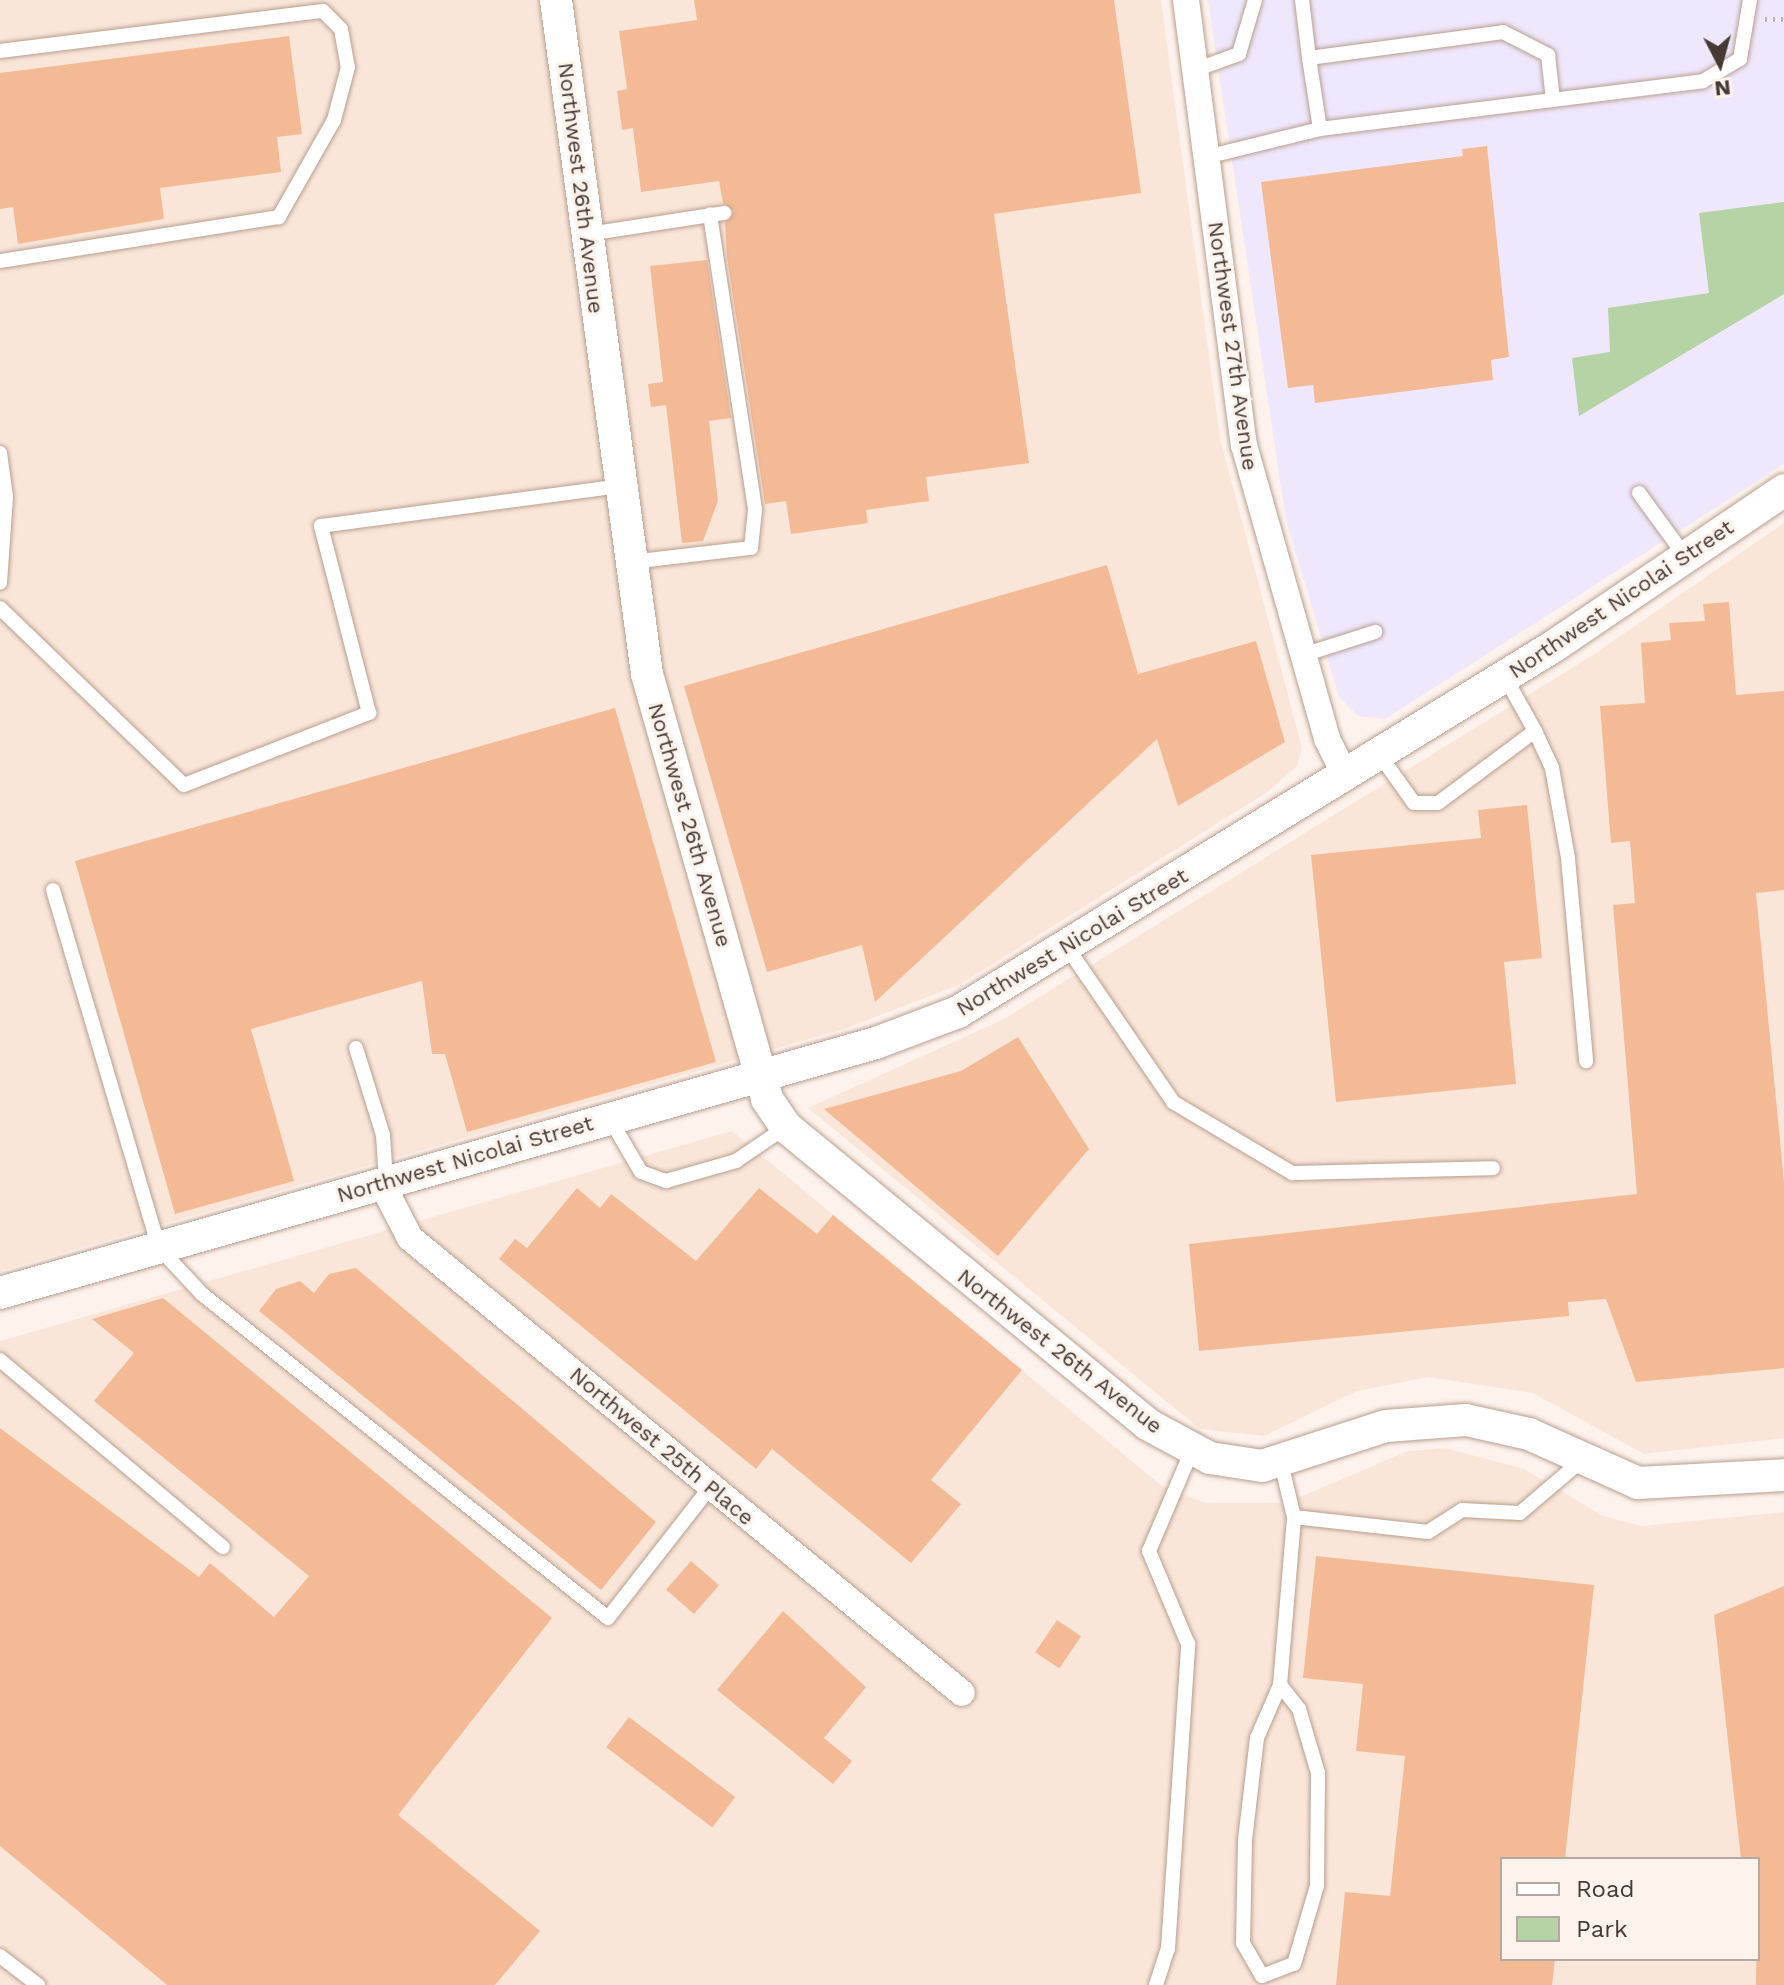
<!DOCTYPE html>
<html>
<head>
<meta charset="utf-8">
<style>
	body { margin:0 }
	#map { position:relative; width:1784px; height:1985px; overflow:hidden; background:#fef2ec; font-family:"Work Sans",sans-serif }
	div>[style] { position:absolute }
	.commercial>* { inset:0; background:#efe7fc }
	.built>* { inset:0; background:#fae6d9 }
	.green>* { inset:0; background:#b5d3a5 }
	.building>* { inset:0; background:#f4ba96; transform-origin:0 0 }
	.path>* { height:5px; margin-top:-2.5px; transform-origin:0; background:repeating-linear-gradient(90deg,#beb2ac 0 2px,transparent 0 8px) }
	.roads { filter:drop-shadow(0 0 2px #b89f8f) drop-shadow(0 0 2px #b89f8f) }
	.service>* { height:14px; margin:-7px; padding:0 7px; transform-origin:7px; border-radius:7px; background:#fff }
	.minor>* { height:26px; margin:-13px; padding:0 13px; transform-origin:13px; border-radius:13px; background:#fff }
	.tertiary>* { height:32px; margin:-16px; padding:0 16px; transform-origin:16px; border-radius:16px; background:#fff }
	span { translate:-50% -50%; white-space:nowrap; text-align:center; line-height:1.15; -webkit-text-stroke:6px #fef2ec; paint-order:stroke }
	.street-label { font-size:22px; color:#453a34 }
	.legend { position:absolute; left:1500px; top:1857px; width:260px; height:104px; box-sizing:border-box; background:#fef2ec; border:2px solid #b4a8a2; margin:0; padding:10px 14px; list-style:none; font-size:24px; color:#453a34 }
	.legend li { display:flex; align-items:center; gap:16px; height:40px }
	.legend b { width:40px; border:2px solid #b4a8a2 }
	.north { position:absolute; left:1680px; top:24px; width:80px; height:80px; -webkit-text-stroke:6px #fef2ec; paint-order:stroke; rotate:174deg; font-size:22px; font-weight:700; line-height:32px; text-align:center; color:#453a34 }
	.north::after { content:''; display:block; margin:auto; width:28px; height:36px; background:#453a34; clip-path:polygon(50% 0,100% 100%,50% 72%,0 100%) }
</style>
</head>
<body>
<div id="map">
	<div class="commercial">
		<div style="clip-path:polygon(1208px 0,1784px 0,1784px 464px,1385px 719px,1358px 716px,1339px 697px,1286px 520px)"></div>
	</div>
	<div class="built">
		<div style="clip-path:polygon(0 0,1161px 0,1220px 438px,1302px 748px,1297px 766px,1266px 793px,959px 985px,844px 1029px,0 1271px)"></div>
		<div style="clip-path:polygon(1784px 523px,1784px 1438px,1644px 1454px,1533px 1393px,1428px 1377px,1357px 1391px,1264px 1436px,1200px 1429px,808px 1108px,1004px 1019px,1593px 655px)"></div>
		<div style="clip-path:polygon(evenodd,732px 1131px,1162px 1486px,1206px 1503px,1286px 1503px,1408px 1451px,1445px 1448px,1524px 1469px,1603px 1516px,1642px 1526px,1784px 1512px,1784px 1985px,0 1985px,0 1341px,732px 1131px,1502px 1859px,1758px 1859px,1758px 1959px,1502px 1959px,1502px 1859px)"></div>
	</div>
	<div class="green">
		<div style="clip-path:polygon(1784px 202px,1784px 294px,1579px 416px,1572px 358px,1610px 352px,1608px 308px,1709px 293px,1699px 213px)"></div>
	</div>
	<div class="building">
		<div style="clip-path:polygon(694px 0,1114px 0,1141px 193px,994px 214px,1029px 463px,926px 477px,929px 501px,866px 510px,868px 523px,791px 534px,786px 501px,765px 504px,727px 257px,725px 223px,734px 211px,723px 203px,719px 181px,641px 192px,633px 128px,622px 130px,617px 91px,627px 89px,619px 31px,697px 20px)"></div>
		<div style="clip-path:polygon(289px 36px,302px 134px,277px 137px,281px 172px,160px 188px,164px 219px,18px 244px,13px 207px,0 209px,0 73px)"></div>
		<div style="clip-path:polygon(1487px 146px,1509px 357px,1491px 360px,1493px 380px,1315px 403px,1313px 385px,1288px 388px,1261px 182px,1463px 156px,1462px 149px)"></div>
		<div style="clip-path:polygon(707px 260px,731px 418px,709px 421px,718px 501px,703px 541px,682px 543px,666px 405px,651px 407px,648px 384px,663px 382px,650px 266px)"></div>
		<div style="clip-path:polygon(1107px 565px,1138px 674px,1256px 641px,1285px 742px,1178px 806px,1157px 739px,875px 1002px,862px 945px,767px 972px,684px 686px)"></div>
		<div style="clip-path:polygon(1729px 602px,1736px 695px,1784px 691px,1784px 890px,1756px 893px,1784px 1182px,1784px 1368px,1636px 1382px,1606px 1299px,1568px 1302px,1569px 1316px,1199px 1351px,1189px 1244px,1637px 1194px,1613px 905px,1635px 903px,1630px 841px,1611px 843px,1600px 706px,1645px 703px,1641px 643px,1671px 640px,1669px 623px,1705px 621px,1703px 604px)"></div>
		<div style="clip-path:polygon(615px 708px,716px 1062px,467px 1132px,445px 1054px,432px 1054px,422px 981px,251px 1029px,294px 1181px,175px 1214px,75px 861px)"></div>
		<div style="clip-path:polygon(1527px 805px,1542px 958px,1504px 962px,1516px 1084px,1336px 1102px,1311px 855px,1481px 838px,1478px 810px)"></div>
		<div style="clip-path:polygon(1018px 1037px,1089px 1149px,998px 1256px,824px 1109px,961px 1071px)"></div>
		<div style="clip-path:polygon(577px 1188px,600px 1208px,611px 1194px,696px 1261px,759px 1188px,817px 1234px,833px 1215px,1022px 1370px,931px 1480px,961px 1504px,911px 1563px,772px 1449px,756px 1469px,499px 1259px,515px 1239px,527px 1248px)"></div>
		<div style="clip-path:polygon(356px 1268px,656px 1522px,601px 1590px,259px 1311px,276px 1289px,300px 1281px,314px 1293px,329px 1274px)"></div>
		<div style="clip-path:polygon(163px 1298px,552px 1618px,398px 1815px,540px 1931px,495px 1985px,167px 1985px,0 1846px,0 1428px,199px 1577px,210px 1563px,274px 1617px,309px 1576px,94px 1401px,134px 1353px,92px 1319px)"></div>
		<div style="clip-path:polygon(1316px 1556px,1594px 1585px,1565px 1859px,1502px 1859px,1502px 1959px,1555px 1959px,1552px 1985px,1336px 1985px,1345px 1892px,1390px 1896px,1405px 1756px,1356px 1751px,1363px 1684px,1303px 1678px)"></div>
		<div style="left:691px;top:1561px;width:37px;height:38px;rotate:41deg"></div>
		<div style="clip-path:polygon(1784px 1586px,1784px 1985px,1756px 1985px,1758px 1859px,1741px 1859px,1714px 1615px)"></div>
		<div style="clip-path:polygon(783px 1611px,866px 1687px,824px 1738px,852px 1761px,833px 1784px,717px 1690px)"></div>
		<div style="left:1057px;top:1620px;width:29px;height:39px;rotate:34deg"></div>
		<div style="left:629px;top:1717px;width:133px;height:38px;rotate:37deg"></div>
	</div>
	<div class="path">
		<div style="left:1765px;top:19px;width:19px"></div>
	</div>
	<div class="roads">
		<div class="service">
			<div style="left:1302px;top:0;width:58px;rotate:83.1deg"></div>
			<div style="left:0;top:51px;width:325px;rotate:-7.1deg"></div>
			<div style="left:323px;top:11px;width:25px;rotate:45deg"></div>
			<div style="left:341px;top:29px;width:39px;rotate:80deg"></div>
			<div style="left:348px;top:67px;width:55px;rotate:104.8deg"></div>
			<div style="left:334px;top:120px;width:112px;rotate:119.6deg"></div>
			<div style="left:279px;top:217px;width:282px;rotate:171deg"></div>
			<div style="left:1195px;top:70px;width:47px;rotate:-20deg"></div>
			<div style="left:1239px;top:54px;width:56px;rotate:-73.5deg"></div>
			<div style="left:1320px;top:129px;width:72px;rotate:-98.8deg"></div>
			<div style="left:1309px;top:58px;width:196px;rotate:-7.6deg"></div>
			<div style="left:1503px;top:32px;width:51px;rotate:27.1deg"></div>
			<div style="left:1548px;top:55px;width:45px;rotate:83.7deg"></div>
			<div style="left:1206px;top:157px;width:117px;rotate:-13.8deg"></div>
			<div style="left:1320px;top:129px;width:386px;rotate:-7.1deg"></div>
			<div style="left:1703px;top:81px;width:43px;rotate:-30.7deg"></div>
			<div style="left:1740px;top:59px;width:60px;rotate:-80.4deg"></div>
			<div style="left:588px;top:234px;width:138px;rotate:-8.8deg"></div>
			<div style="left:0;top:453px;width:44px;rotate:82.2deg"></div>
			<div style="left:6px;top:497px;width:86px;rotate:94deg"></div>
			<div style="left:1639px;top:493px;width:78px;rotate:53.9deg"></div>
			<div style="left:631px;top:562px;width:121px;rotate:-6.7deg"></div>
			<div style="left:751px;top:548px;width:39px;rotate:-84deg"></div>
			<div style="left:755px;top:509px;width:298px;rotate:-98.7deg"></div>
			<div style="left:0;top:608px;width:255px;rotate:43.9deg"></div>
			<div style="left:184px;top:785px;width:199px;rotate:-21.3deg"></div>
			<div style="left:369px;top:713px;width:193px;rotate:-104.4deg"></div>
			<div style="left:321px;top:526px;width:302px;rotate:-7.6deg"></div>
			<div style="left:1303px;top:655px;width:76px;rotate:-17.7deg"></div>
			<div style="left:1535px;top:731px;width:41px;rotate:65.3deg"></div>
			<div style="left:1552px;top:768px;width:91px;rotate:79.9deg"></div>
			<div style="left:1568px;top:858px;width:204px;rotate:84.9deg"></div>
			<div style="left:1379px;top:754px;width:60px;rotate:54.5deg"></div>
			<div style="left:1414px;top:803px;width:24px"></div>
			<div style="left:1438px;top:803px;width:121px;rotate:-36.6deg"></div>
			<div style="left:1535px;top:731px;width:62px;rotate:-119.1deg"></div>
			<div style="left:53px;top:890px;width:373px;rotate:73.5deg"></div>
			<div style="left:159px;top:1248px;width:63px;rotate:46.9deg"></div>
			<div style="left:202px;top:1294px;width:519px;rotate:38.59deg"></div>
			<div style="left:608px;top:1618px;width:167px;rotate:-52deg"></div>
			<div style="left:1067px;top:947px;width:188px;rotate:55.6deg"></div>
			<div style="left:1173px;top:1102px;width:139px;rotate:30.8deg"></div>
			<div style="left:1292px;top:1173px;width:201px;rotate:-1.4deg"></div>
			<div style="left:356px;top:1048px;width:91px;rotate:72.8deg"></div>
			<div style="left:383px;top:1135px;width:47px;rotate:86.3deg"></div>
			<div style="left:610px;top:1119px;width:61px;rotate:59.7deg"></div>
			<div style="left:641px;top:1172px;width:27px;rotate:20deg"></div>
			<div style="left:666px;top:1181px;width:73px;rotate:-15.9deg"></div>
			<div style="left:736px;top:1161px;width:60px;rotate:-34.2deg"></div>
			<div style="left:0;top:1360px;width:291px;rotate:40deg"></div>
			<div style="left:1281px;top:1463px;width:56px;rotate:76.5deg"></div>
			<div style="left:1294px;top:1517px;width:135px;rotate:6.4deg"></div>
			<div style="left:1428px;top:1532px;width:40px;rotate:-32.9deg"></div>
			<div style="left:1462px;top:1510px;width:58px;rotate:3deg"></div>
			<div style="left:1520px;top:1513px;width:80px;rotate:-40.4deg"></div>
			<div style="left:1280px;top:1685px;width:58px;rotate:113.5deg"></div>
			<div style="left:1257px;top:1738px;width:103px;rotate:96.7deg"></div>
			<div style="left:1245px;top:1840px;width:103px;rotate:91.1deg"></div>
			<div style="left:1243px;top:1943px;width:38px;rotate:60deg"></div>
			<div style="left:1262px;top:1976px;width:34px;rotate:-21deg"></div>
			<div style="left:1294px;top:1964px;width:81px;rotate:-73.6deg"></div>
			<div style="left:1317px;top:1886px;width:113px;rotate:-89.5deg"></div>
			<div style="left:1318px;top:1773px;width:67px;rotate:-106.5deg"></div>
			<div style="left:1299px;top:1709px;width:31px;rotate:-128deg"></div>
			<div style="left:1280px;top:1685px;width:169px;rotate:-85.2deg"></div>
			<div style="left:0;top:1956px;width:48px;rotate:37.3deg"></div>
			<div style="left:1156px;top:1985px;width:38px;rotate:-72deg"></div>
			<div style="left:1168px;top:1949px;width:306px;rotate:-86.2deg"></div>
			<div style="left:1188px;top:1644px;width:101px;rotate:-112.8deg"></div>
			<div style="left:1149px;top:1551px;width:110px;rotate:-66.9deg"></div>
		</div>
		<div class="minor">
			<div style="left:1186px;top:0;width:449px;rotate:82.6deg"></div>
			<div style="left:1244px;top:445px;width:305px;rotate:74.2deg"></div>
			<div style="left:1327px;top:739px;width:40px;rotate:63.4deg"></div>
			<div style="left:381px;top:1182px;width:63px;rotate:62.6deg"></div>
			<div style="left:410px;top:1238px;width:715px;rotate:39.5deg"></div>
		</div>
		<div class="tertiary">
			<div style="left:556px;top:0;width:680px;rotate:82.31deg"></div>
			<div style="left:647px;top:674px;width:442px;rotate:74.2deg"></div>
			<div style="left:767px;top:1099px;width:34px;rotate:56deg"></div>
			<div style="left:786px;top:1127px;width:467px;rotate:39.4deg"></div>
			<div style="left:1147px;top:1424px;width:72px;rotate:28.4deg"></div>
			<div style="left:1210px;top:1458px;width:53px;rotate:8.7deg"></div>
			<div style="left:1262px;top:1466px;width:130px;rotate:-17.9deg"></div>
			<div style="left:1386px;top:1426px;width:80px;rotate:-4.3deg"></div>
			<div style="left:1466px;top:1420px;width:65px;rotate:12.5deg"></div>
			<div style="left:1529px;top:1434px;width:120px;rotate:24.2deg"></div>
			<div style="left:1638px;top:1483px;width:146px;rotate:-3.1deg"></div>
			<div style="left:0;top:1293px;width:911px;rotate:-15.93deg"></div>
			<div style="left:876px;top:1043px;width:88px;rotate:-20.7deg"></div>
			<div style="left:958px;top:1012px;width:699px;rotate:-31.55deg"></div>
			<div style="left:1554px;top:646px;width:278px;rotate:-34.1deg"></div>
		</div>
	</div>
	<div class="street-label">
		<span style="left:581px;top:188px;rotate:83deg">Northwest 26th Avenue</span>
		<span style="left:1233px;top:346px;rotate:82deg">Northwest 27th Avenue</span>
		<span style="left:1621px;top:599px;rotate:-34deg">Northwest Nicolai Street</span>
		<span style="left:690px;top:825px;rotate:74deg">Northwest 26th Avenue</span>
		<span style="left:1072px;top:942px;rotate:-31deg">Northwest Nicolai Street</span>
		<span style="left:465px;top:1159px;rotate:-16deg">Northwest Nicolai Street</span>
		<span style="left:1060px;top:1351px;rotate:38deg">Northwest 26th Avenue</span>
		<span style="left:662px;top:1446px;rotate:40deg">Northwest 25th Place</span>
	</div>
	<ul class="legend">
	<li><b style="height:10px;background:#fff"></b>Road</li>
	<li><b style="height:22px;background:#b5d3a5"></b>Park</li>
	</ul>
	<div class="north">N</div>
</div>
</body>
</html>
